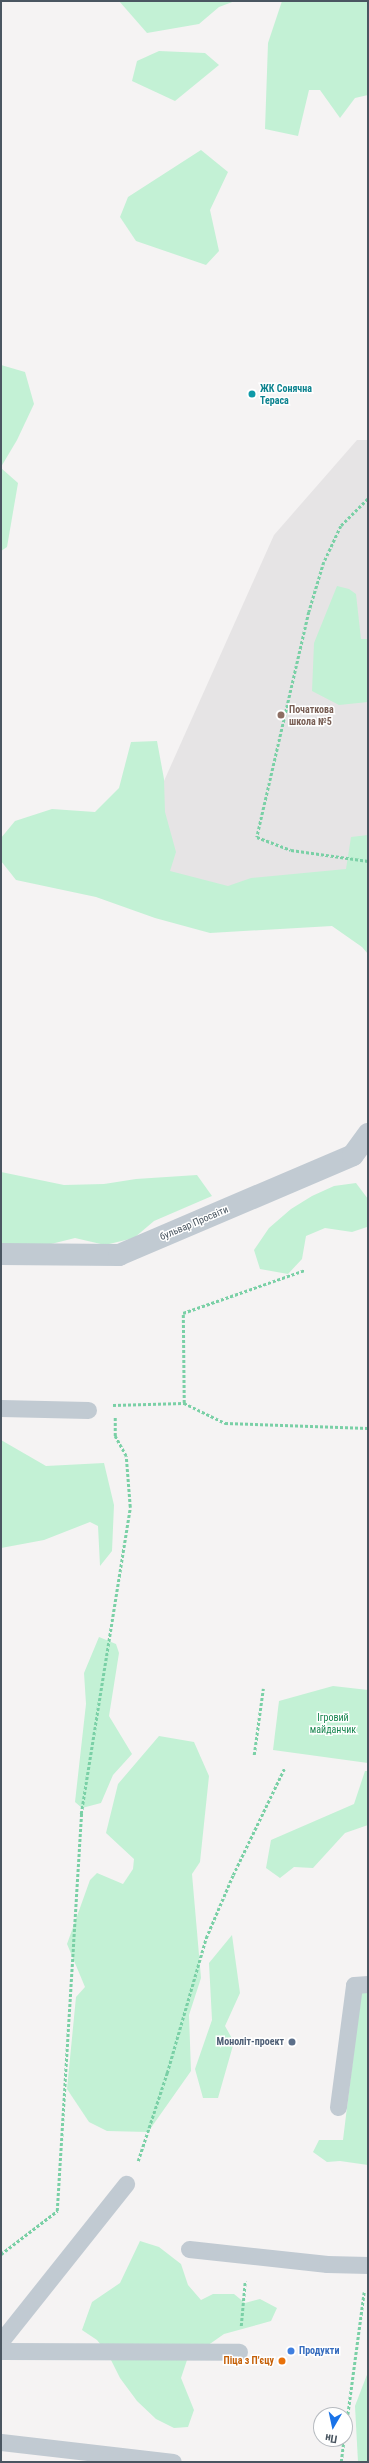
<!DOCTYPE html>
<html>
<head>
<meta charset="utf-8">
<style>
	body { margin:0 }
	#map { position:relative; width:369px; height:2463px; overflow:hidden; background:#f5f3f3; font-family:"Roboto Condensed",sans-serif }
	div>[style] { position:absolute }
	.education>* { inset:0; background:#e6e4e5 }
	.green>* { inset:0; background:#c3f1d5 }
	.path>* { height:2.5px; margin-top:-1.25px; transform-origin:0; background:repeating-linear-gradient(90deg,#7ad0a6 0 3px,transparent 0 5px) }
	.lane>* { height:17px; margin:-8.5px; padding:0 8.5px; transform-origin:8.5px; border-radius:8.5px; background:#c1cad2 }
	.street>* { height:22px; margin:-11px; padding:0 11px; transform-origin:11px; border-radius:11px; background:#c1cad2 }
	.dots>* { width:11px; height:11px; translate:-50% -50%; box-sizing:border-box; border:2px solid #fff; border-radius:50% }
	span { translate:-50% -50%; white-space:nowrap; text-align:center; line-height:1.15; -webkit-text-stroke:3px #fff; paint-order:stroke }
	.culture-label { font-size:10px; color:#0d838f; font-weight:700 }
	.left { translate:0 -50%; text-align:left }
	.education-label { font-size:10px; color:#785e54; font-weight:700 }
	.street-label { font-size:10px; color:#4a5661 }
	.park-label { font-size:10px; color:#17864f }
	.service-label { font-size:10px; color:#4e5e75; font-weight:700 }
	.right { translate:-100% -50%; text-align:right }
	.shop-label { font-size:10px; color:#366cbe; font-weight:700 }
	.food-label { font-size:10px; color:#c56008; font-weight:700 }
	.frame { position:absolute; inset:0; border:2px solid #4a5661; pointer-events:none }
	.north { position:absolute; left:313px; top:2407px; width:40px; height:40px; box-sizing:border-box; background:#fff; border:1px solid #b7bbc0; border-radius:50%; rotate:189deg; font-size:11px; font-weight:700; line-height:16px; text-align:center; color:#4a5661 }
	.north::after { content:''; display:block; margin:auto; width:14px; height:18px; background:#1a73e8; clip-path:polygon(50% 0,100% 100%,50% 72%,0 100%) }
</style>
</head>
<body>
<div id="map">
	<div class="education">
		<div style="clip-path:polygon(357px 440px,368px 440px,368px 909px,113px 895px,274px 535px)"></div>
	</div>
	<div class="green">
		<div style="clip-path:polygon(119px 1px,235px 1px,219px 7px,199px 24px,147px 33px)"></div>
		<div style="clip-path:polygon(282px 1px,368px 1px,368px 95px,355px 98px,340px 118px,320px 90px,309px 90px,298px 136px,265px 129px,268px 43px)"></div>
		<div style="clip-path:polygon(159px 51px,205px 53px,219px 65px,175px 101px,132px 81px,137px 61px)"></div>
		<div style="clip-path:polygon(201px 150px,228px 172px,210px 210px,219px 251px,206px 265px,136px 241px,120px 217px,128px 197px)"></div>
		<div style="clip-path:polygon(1px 365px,25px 372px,34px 404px,17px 440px,1px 467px)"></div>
		<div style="clip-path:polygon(1px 468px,18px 483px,7px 547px,1px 551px)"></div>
		<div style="clip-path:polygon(337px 586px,349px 589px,356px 594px,361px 639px,368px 639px,368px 702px,339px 705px,312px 691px,314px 643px)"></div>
		<div style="clip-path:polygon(157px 741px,164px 779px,165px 812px,176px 852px,170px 871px,228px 886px,251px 878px,346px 869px,351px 837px,368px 835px,368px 954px,362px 947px,332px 926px,210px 933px,155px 918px,96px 897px,16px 880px,1px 861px,1px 838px,15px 821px,52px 809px,95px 812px,119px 788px,131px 742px)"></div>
		<div style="clip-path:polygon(1px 1172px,64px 1185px,104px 1184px,136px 1179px,197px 1175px,212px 1196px,154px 1221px,134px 1238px,105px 1245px,75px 1238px,51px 1244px,1px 1252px)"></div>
		<div style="clip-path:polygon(356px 1183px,368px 1199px,367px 1227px,352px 1232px,325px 1228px,306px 1236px,302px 1259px,288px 1274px,260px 1269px,254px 1250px,269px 1228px,291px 1209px,312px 1196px,334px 1186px)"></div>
		<div style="clip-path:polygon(1px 1440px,46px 1466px,104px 1463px,114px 1505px,112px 1551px,100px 1566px,98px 1526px,90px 1522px,44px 1540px,1px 1548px)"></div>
		<div style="clip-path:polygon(99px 1637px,116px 1644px,119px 1653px,109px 1716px,132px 1754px,113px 1775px,101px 1803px,82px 1808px,75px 1802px,86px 1704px,84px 1673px)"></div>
		<div style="clip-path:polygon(333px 1686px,368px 1690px,368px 1763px,273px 1750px,279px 1701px)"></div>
		<div style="clip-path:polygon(159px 1736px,194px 1742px,209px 1776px,200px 1862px,192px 1874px,201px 1978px,189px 2015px,191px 2071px,148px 2132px,107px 2131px,89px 2122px,67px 2089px,76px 1997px,85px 1987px,67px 1944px,90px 1880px,97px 1873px,123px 1884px,133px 1869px,134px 1859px,106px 1833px,118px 1784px)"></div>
		<div style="clip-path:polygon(365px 1771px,368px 1771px,368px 1825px,345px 1833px,313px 1868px,294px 1867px,280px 1878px,266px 1868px,271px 1840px,354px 1804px)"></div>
		<div style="clip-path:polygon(232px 1935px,240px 1993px,225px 2026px,234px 2042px,218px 2098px,203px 2098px,195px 2069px,212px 2020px,209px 1963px)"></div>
		<div style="clip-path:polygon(368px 1992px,368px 2165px,340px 2161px,327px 2162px,313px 2152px,319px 2140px,343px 2140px,361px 1993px)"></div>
		<div style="clip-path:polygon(140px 2241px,159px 2247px,181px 2264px,188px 2285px,201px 2300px,213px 2294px,234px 2294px,245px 2303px,260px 2299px,277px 2308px,271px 2321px,224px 2334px,187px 2360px,181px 2378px,194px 2410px,188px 2427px,174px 2428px,156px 2419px,137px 2401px,120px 2378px,108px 2354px,97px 2340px,82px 2330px,92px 2302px,120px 2283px)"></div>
		<div style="clip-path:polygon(368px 2372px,368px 2462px,358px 2462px,355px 2406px)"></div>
	</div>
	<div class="path">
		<div style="left:368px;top:499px;width:38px;rotate:135deg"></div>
		<div style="left:341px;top:526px;width:40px;rotate:115deg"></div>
		<div style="left:324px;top:562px;width:52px;rotate:106.7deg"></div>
		<div style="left:309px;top:612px;width:231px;rotate:103deg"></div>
		<div style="left:257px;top:837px;width:36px;rotate:21deg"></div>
		<div style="left:291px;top:850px;width:78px;rotate:8.1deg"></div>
		<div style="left:184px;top:1403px;width:90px;rotate:-90.6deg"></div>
		<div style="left:183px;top:1313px;width:129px;rotate:-19.4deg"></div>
		<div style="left:113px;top:1405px;width:71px;rotate:-1.6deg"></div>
		<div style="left:184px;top:1403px;width:46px;rotate:26deg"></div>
		<div style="left:225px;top:1423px;width:143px;rotate:2deg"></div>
		<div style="left:254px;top:1755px;width:67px;rotate:-82.2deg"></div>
		<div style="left:138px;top:2161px;width:93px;rotate:-71.8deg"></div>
		<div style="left:167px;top:2073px;width:141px;rotate:-73.9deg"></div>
		<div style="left:206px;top:1938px;width:69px;rotate:-66.8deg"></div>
		<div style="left:233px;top:1875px;width:118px;rotate:-64.3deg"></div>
		<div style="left:1px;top:2254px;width:71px;rotate:-37.5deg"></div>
		<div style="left:57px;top:2211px;width:398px;rotate:-86.5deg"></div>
		<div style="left:81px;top:1814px;width:311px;rotate:-80.9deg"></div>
		<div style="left:130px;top:1507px;width:51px;rotate:-94.5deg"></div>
		<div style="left:126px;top:1456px;width:23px;rotate:-119deg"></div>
		<div style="left:115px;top:1436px;width:19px;rotate:-90deg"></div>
		<div style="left:241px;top:2326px;width:45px;rotate:-84.9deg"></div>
		<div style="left:345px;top:2434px;width:143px;rotate:-82.4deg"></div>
		<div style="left:341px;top:2462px;width:23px;rotate:-83deg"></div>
	</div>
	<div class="lane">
		<div style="left:1px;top:1408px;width:87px;rotate:1.3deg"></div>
		<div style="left:338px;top:2107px;width:123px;rotate:-82.5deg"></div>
		<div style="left:354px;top:1985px;width:14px;rotate:-4deg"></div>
		<div style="left:189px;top:2249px;width:139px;rotate:6.2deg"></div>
		<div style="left:327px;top:2264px;width:41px;rotate:1.4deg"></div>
		<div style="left:1px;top:2341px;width:201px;rotate:-51.5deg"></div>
		<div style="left:1px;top:2351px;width:238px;rotate:0.2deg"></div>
		<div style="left:1px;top:2442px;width:173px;rotate:6.6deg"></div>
	</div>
	<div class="street">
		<div style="left:1px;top:1254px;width:118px;rotate:0.5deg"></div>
		<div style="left:119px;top:1255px;width:254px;rotate:-23.1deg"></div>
		<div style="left:353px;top:1155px;width:26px;rotate:-54deg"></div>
	</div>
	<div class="dots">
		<div style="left:252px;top:394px;background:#0f9aa8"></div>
		<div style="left:281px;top:715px;background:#8d6e63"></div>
		<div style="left:292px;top:2042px;background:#5c6f8a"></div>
		<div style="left:291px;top:2351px;background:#3f7fe0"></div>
		<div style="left:282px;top:2361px;background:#e8710a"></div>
	</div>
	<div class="culture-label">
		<span class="left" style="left:260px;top:394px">ЖК Сонячна<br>Тераса</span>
	</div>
	<div class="education-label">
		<span class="left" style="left:289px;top:715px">Початкова<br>школа №5</span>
	</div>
	<div class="street-label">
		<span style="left:194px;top:1223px;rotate:-23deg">бульвар Просвіти</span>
	</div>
	<div class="park-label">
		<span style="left:333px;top:1723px">Ігровий<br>майданчик</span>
	</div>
	<div class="service-label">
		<span class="right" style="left:284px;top:2042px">Моноліт-проект</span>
	</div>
	<div class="shop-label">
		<span class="left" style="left:299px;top:2351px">Продукти</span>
	</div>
	<div class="food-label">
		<span class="right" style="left:274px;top:2361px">Піца з Пʼєцу</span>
	</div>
	<div class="frame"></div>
	<div class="north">Пн</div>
</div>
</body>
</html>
